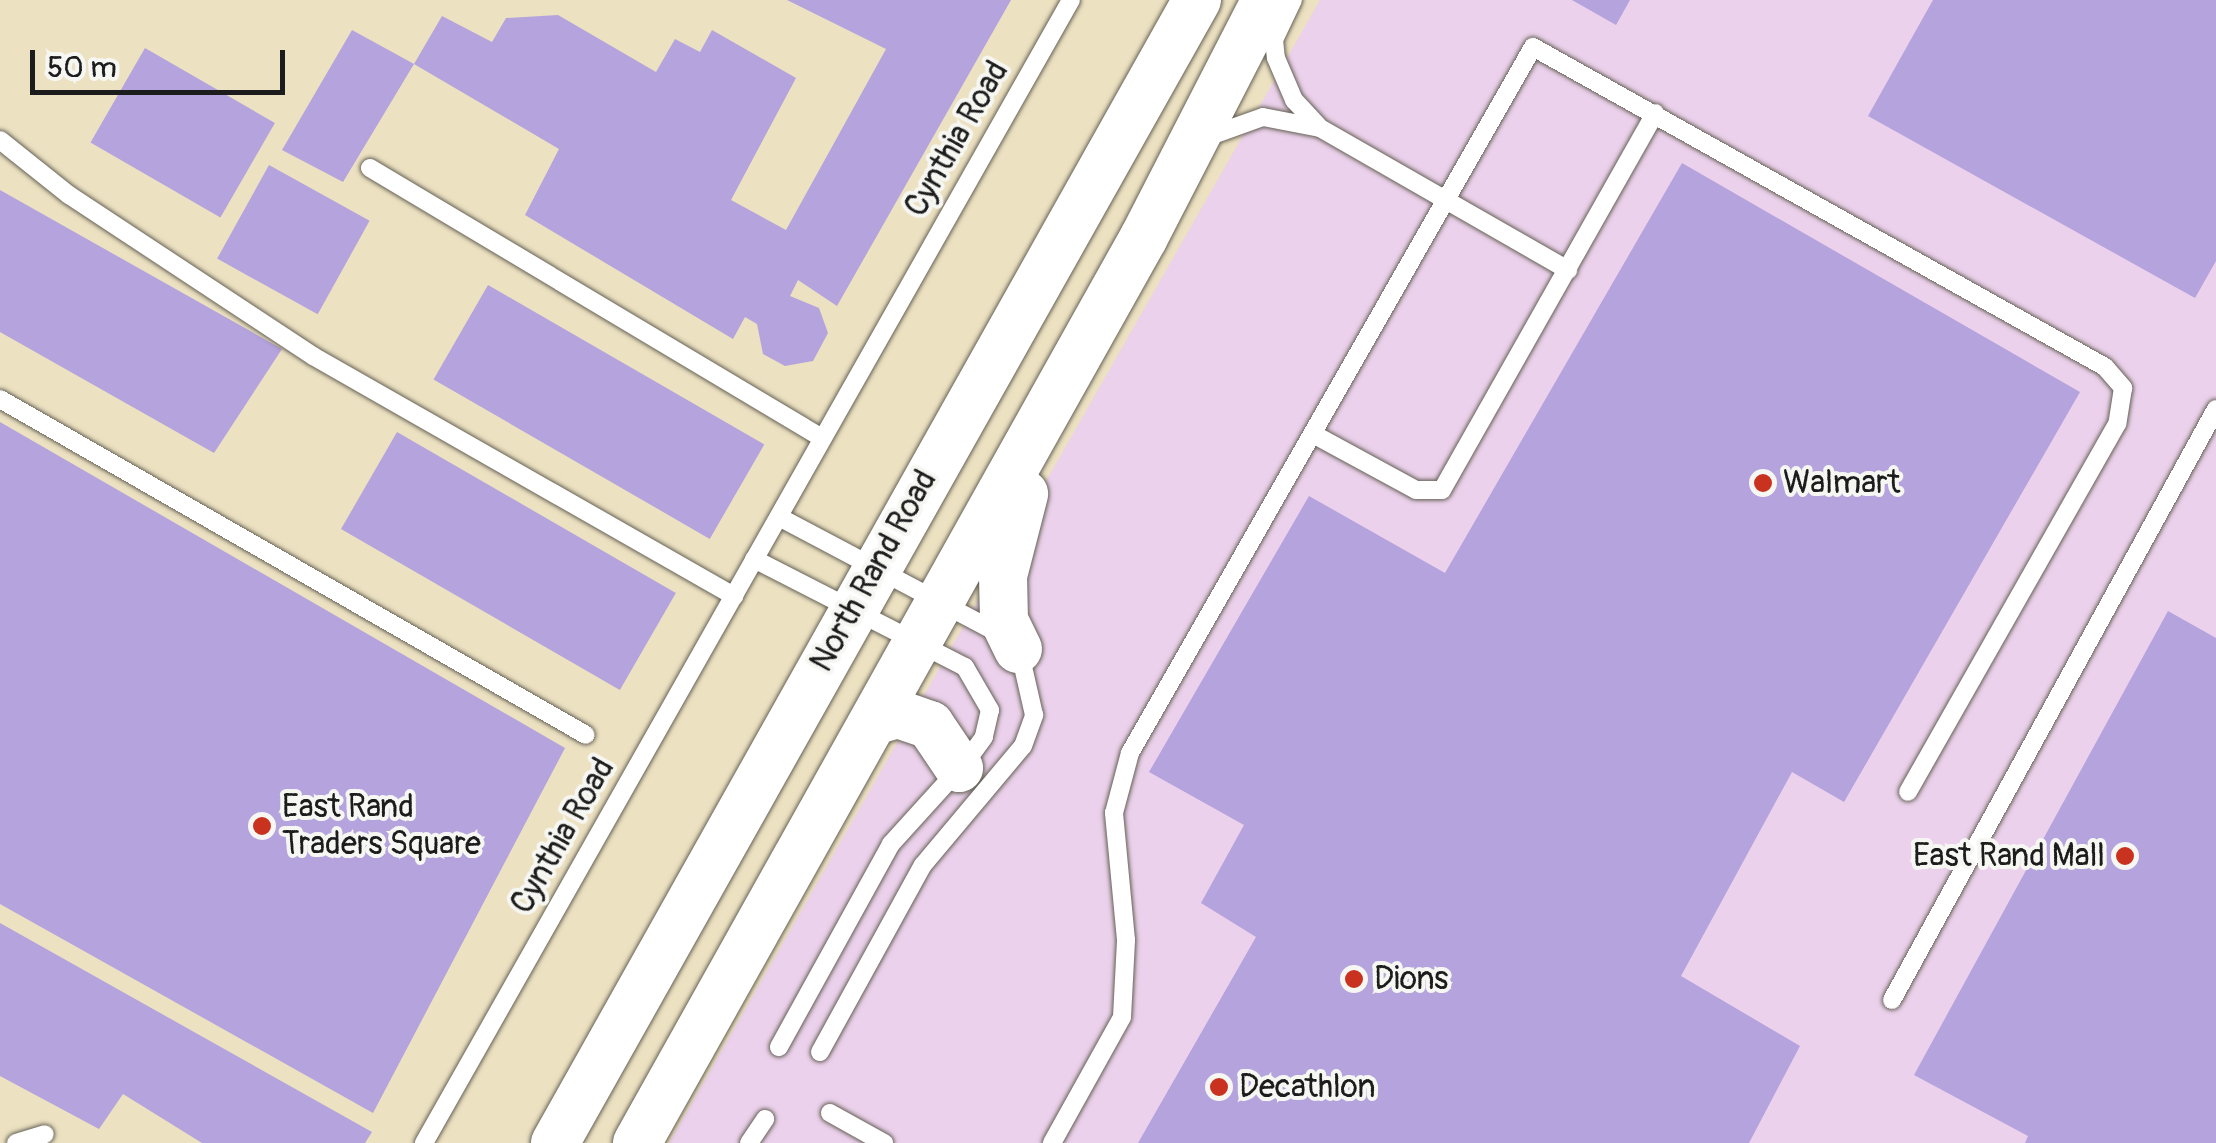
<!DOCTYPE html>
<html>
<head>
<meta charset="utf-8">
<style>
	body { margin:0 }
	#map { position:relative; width:2216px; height:1143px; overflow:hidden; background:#ece1c1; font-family:Pangolin,sans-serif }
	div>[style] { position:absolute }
	.built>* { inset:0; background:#ebd1eb }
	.building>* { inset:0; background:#b4a3dd; transform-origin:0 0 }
	.roads { filter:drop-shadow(0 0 2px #656156) drop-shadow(0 0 2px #656156) }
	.lane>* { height:18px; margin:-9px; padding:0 9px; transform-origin:9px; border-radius:9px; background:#fff }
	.secondary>* { height:48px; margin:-24px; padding:0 24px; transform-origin:24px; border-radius:24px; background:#fff }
	.dots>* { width:28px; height:28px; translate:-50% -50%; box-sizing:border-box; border:5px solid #f6f6f2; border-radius:50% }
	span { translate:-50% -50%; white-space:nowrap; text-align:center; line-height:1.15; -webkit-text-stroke:8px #f6f6f2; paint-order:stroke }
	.street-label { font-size:32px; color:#1c1c1c }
	.poi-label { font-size:32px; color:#1c1c1c }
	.left { translate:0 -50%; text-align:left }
	.right { translate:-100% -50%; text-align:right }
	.scale { position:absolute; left:30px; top:50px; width:255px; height:45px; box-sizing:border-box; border:5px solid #1c1c1c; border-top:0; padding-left:12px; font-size:30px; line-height:35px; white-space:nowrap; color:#1c1c1c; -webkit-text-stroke:8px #f6f6f2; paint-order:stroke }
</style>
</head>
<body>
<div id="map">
	<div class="built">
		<div style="clip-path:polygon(1320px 0,2216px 0,2216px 1143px,669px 1143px)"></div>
	</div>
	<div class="building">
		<div style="clip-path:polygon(787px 0,1011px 0,837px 306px,798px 280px,790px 296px,819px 308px,828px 333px,813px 361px,785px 366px,763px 354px,757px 324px,745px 317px,733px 339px,525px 215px,559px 149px,414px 64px,343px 182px,282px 150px,352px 30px,414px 64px,442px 16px,492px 42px,506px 18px,558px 15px,656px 72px,675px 39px,700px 52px,712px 30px,796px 78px,731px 200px,786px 230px,886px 49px)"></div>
		<div style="clip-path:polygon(1572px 0,1630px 0,1616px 25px)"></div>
		<div style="clip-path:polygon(1933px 0,2216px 0,2216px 261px,2195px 298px,1868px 116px)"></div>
		<div style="left:145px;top:48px;width:150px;height:109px;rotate:30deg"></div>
		<div style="clip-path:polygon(1682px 163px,2080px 392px,1844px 802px,1792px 772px,1681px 976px,1800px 1046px,1749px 1143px,1138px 1143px,1256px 937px,1201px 903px,1244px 825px,1149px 772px,1309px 496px,1445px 573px)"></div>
		<div style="left:269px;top:165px;width:115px;height:107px;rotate:29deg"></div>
		<div style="clip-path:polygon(0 190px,282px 349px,214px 453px,0 332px)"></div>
		<div style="left:488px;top:285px;width:319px;height:109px;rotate:30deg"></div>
		<div style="clip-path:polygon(0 422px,565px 748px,373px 1113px,0 904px)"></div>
		<div style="left:397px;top:432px;width:322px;height:112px;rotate:30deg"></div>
		<div style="clip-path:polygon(2168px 611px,2216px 638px,2216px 1143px,2025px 1143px,2028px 1136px,1914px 1075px)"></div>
		<div style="clip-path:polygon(0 923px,372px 1132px,365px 1143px,202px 1143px,123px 1094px,99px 1129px,0 1076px)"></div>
	</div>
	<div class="roads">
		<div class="lane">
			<div style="left:1293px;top:0;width:44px;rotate:115.4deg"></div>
			<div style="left:1274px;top:40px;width:18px;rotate:84deg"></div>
			<div style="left:1276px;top:58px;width:46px;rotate:66.8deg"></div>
			<div style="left:1294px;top:100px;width:35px;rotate:47deg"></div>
			<div style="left:1207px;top:137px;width:59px;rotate:-19.7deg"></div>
			<div style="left:1263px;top:117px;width:58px;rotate:10.9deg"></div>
			<div style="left:1320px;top:128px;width:286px;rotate:29.8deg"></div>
			<div style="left:0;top:140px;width:88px;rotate:38.6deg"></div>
			<div style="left:69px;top:195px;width:292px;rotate:33.4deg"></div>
			<div style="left:313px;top:356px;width:485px;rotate:29.7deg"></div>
			<div style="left:370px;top:168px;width:527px;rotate:30.85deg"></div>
			<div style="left:0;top:399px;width:675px;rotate:29.83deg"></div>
			<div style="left:1313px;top:434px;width:117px;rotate:28.5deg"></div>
			<div style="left:1416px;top:490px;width:26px"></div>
			<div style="left:1442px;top:490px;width:433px;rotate:-60.5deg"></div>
			<div style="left:779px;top:517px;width:248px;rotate:27.9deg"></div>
			<div style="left:754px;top:559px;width:237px;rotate:27.1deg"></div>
			<div style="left:965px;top:667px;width:50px;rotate:59.8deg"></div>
			<div style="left:990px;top:710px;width:28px;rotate:103deg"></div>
			<div style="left:984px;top:737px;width:27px;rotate:126deg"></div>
			<div style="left:968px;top:759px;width:115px;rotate:132.2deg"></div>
			<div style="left:891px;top:844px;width:232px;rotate:118.9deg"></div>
			<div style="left:1892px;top:1000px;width:674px;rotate:-61.27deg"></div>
			<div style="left:820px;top:1052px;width:213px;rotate:-61.2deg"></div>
			<div style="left:923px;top:865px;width:155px;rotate:-50deg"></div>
			<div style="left:1023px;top:746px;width:33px;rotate:-70deg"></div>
			<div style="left:1034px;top:715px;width:68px;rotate:-102.8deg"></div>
			<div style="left:830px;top:1113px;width:62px;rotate:29.1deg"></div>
			<div style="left:16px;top:1143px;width:30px;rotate:-17deg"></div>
			<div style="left:424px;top:1143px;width:1313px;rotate:-60.49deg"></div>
			<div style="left:749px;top:1143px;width:29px;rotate:-56deg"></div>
			<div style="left:1052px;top:1143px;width:144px;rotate:-60.9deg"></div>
			<div style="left:1122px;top:1017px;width:77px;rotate:-87deg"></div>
			<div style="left:1126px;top:940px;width:128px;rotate:-95.4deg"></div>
			<div style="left:1114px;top:813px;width:62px;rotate:-75.1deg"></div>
			<div style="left:1130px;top:753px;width:813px;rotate:-60.28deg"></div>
			<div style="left:1533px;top:47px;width:655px;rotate:29.22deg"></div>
			<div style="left:2105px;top:367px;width:28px;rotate:49deg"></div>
			<div style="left:2123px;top:388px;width:36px;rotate:99deg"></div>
			<div style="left:2117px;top:424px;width:423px;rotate:119.6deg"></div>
		</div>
		<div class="secondary">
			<div style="left:1018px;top:649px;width:32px;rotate:-116deg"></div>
			<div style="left:1004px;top:620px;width:44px;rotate:-91.3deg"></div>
			<div style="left:1003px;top:576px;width:85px;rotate:-75.6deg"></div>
			<div style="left:877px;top:720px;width:22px;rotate:-16deg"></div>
			<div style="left:898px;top:714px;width:34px;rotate:19deg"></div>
			<div style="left:930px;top:725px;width:52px;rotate:56deg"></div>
			<div style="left:555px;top:1143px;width:1311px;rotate:-60.68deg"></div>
			<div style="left:637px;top:1143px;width:1038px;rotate:-60.77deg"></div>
			<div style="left:1144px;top:237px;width:267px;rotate:-62.8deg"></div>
		</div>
	</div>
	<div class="dots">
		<div style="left:1763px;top:483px;background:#c8321e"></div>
		<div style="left:262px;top:826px;background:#c8321e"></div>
		<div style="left:2125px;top:856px;background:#c8321e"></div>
		<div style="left:1354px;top:979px;background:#c8321e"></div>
		<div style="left:1219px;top:1087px;background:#c8321e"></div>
	</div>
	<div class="street-label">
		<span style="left:957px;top:139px;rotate:-60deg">Cynthia Road</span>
		<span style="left:874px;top:571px;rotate:-61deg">North Rand Road</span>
		<span style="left:563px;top:836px;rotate:-60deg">Cynthia Road</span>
	</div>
	<div class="poi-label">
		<span class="left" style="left:1783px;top:483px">Walmart</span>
		<span class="left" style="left:282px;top:826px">East Rand<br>Traders Square</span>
		<span class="right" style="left:2105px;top:856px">East Rand Mall</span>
		<span class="left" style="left:1374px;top:979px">Dions</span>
		<span class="left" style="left:1239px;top:1087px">Decathlon</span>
	</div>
	<div class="scale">50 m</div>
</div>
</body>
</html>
